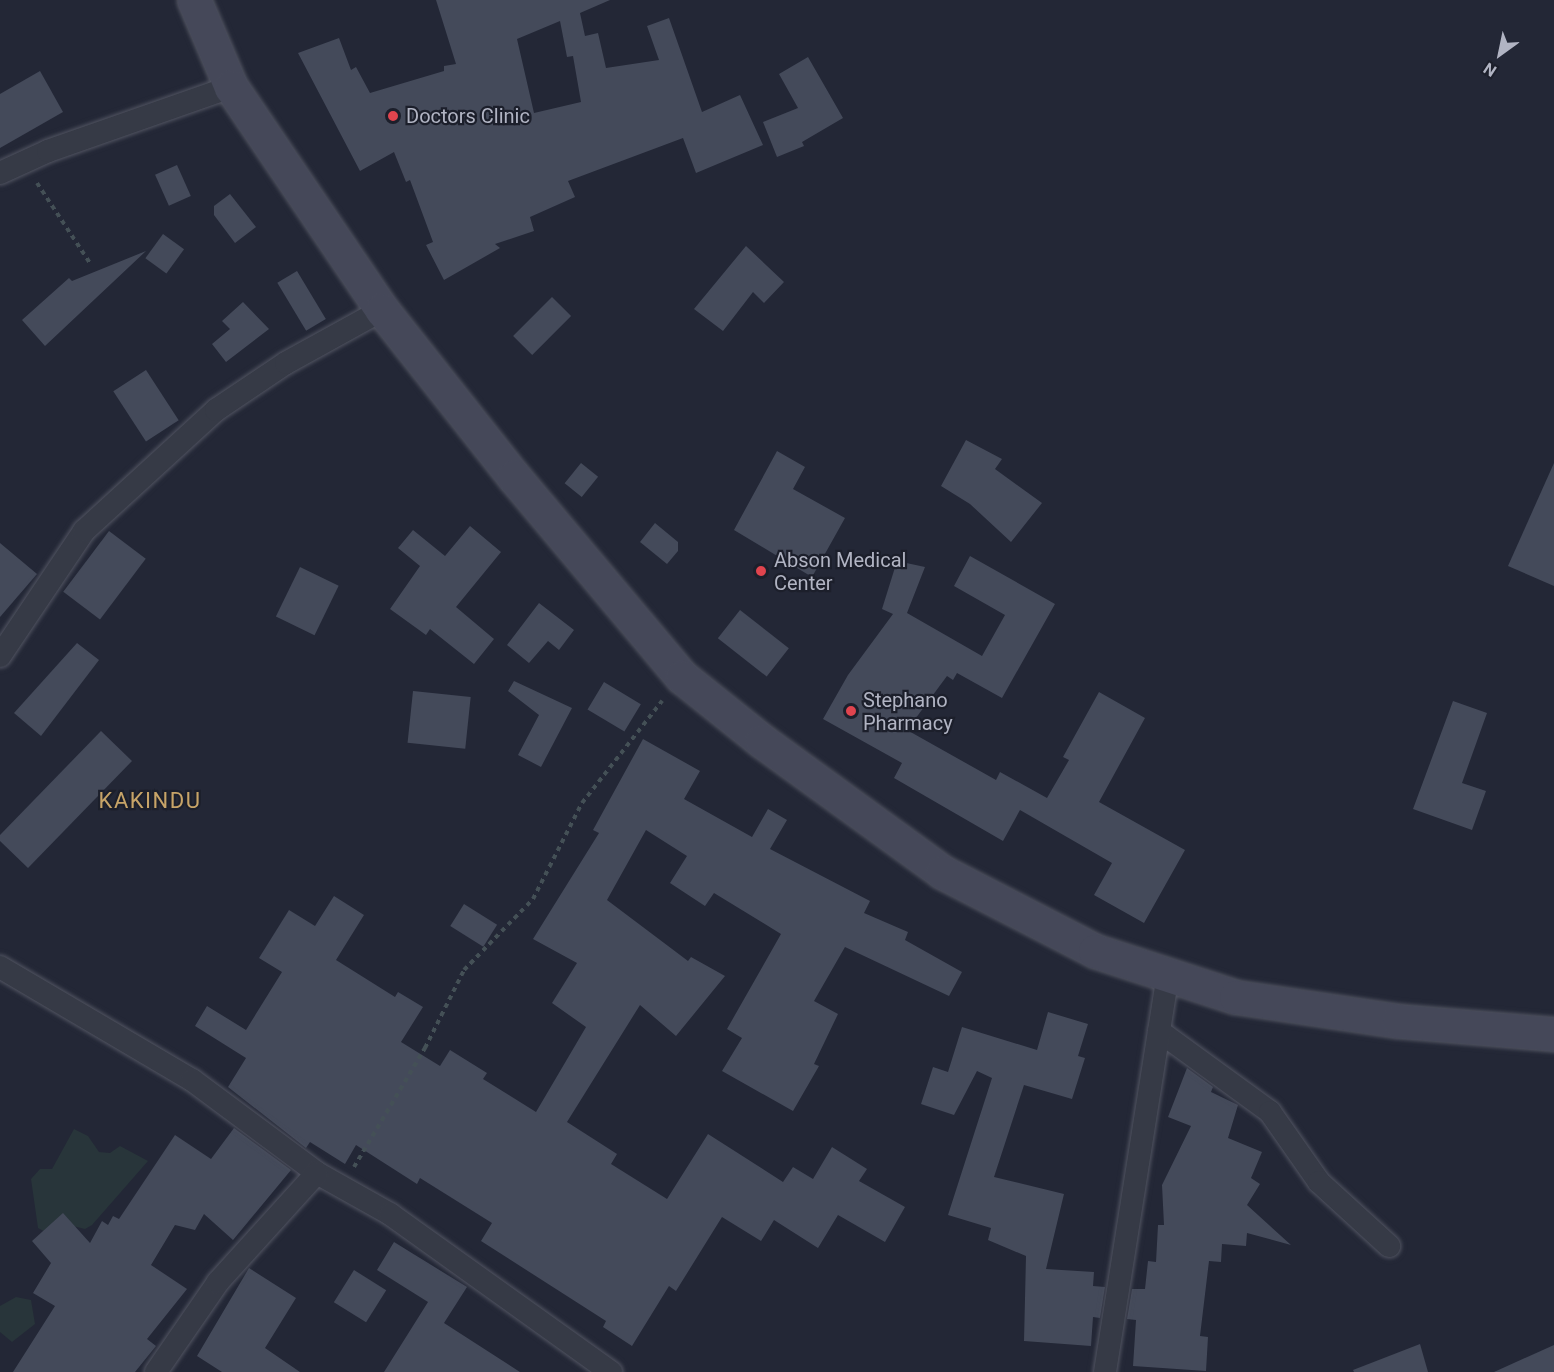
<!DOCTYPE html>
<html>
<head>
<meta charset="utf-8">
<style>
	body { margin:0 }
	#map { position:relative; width:1554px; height:1372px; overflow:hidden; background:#232736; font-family:Roboto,sans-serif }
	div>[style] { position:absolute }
	.green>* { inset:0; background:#28353a }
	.building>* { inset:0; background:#444a5a; transform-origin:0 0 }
	.path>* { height:4px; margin-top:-2px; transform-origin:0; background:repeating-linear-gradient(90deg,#445056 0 4.5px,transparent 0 9px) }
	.roads { filter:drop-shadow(0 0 2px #515461) drop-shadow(0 0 2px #515461) }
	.street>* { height:22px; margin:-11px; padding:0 11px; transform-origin:11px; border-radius:11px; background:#363a46 }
	.secondary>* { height:33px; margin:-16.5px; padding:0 16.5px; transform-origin:16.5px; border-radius:16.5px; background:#454859 }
	.dots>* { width:16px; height:16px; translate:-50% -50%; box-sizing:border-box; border:3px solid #1c1f2b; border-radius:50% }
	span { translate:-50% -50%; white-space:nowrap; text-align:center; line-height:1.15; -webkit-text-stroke:4.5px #1c1f2b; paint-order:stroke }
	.poi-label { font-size:20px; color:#b1b4c3 }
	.left { translate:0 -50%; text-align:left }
	.quarter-label { font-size:22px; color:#c7a468; letter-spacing:1.5px }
	.north { position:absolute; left:1470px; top:24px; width:60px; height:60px; -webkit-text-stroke:4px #1c1f2b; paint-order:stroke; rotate:213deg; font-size:16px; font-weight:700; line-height:24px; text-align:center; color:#b1b4c3 }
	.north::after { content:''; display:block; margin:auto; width:21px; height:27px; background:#b1b4c3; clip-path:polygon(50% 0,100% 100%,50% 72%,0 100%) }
</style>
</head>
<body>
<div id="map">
	<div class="green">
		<div style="clip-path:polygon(74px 1129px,88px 1136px,99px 1152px,110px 1153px,120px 1146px,148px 1161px,92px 1225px,85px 1229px,65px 1224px,49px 1234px,38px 1228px,31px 1179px,40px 1169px,52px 1169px)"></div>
		<div style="clip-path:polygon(16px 1297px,31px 1300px,35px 1324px,12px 1342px,0 1332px,0 1306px)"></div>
	</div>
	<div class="building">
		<div style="clip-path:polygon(evenodd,436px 0,610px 0,580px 13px,585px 36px,598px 33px,606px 68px,659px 60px,647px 26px,669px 18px,702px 112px,740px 95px,763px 145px,696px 173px,683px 138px,568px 181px,575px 197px,530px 217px,534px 231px,495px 244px,500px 248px,444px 280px,426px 245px,433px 242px,410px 180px,406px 182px,394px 152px,360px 171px,298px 53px,339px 38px,351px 70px,356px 67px,370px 93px,444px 71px,444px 66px,456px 64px,436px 0,560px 21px,567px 57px,573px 56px,581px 102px,534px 113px,517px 39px,560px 21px)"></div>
		<div style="clip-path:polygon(808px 57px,843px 118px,802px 142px,804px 146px,777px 157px,763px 122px,798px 108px,779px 74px)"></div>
		<div style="clip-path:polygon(40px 71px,63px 112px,0 148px,0 94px)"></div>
		<div style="left:177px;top:165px;width:34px;height:24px;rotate:66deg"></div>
		<div style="clip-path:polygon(230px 194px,256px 227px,235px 243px,214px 215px,214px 206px)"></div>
		<div style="left:163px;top:234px;width:26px;height:30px;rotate:36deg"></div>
		<div style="clip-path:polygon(746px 246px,784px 282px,764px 303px,753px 292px,723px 331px,694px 309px)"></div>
		<div style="clip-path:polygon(146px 251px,45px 346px,22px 320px,69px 278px,72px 281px)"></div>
		<div style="left:297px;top:271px;width:56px;height:23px;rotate:59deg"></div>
		<div style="left:552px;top:297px;width:27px;height:55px;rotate:45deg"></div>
		<div style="clip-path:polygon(243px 302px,269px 329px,226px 362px,212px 344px,230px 329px,222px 321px)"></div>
		<div style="left:146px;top:370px;width:60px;height:39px;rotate:57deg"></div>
		<div style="clip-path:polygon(966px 440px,1002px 459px,995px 469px,1042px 503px,1011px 542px,970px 504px,941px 486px)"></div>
		<div style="clip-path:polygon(777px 451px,805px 467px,793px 489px,845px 518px,812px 577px,734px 530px)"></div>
		<div style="left:581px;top:463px;width:22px;height:26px;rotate:39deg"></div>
		<div style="clip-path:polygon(1554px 463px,1554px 586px,1508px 566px)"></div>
		<div style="clip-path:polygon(655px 523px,678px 542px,678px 551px,667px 564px,640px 542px)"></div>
		<div style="clip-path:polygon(470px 526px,501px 552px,456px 607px,494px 639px,474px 664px,430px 629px,426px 635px,390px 609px,420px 566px,398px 548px,413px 530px,445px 556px)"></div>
		<div style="left:109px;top:531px;width:46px;height:76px;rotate:37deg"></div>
		<div style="clip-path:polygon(0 543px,37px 574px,0 617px)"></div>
		<div style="clip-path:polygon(970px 556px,1055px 604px,1002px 698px,957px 673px,953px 680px,947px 676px,907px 730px,996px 780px,1000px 772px,1047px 798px,1069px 760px,1063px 757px,1099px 692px,1145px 718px,1099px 802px,1185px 850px,1144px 923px,1094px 895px,1112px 863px,1020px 810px,1003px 841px,894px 778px,902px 763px,823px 719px,848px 675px,893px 614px,882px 609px,897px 561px,925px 567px,907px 613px,982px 656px,1005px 615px,954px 586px)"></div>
		<div style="left:300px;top:567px;width:43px;height:55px;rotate:26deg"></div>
		<div style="clip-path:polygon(539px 603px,574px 630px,559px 650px,548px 641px,529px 663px,507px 645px)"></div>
		<div style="left:740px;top:610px;width:62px;height:36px;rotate:38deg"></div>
		<div style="clip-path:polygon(77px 643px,99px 660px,41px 736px,14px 713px)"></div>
		<div style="clip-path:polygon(514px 681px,572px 708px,541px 767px,518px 755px,539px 715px,508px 691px)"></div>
		<div style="left:604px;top:682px;width:43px;height:32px;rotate:31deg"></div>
		<div style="left:413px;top:691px;width:58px;height:52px;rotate:6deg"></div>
		<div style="clip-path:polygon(1453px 701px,1487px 713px,1462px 783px,1486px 791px,1472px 830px,1413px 809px)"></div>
		<div style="clip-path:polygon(101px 731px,132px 761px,28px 868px,0 841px,0 835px)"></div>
		<div style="clip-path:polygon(643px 739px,700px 771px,684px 799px,752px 837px,768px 809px,787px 820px,770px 849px,870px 901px,864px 913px,908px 932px,905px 940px,962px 972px,949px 996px,845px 947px,814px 1001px,838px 1014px,814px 1064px,819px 1066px,793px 1111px,722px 1071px,742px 1038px,727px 1029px,781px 934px,714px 893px,705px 906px,670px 883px,687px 856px,646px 830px,607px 900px,688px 961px,691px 957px,725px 976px,676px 1036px,640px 1005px,567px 1122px,617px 1154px,611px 1164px,667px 1199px,708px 1134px,783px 1182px,793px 1167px,813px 1179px,832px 1147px,867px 1169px,859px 1181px,905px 1207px,885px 1242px,838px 1215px,818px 1248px,774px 1220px,761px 1241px,722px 1217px,676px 1291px,669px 1286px,632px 1346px,603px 1327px,606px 1321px,481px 1241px,492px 1223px,420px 1178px,417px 1184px,356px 1145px,345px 1164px,310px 1142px,306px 1148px,228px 1087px,246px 1058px,195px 1026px,207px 1006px,246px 1030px,282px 972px,259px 958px,289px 910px,315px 926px,334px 896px,364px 915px,336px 960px,395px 997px,398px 992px,423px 1007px,401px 1042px,440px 1066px,450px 1050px,487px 1073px,483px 1079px,536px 1112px,586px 1027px,552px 1003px,577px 963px,533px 939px,599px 833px,593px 830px)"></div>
		<div style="left:464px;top:904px;width:39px;height:26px;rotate:32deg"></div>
		<div style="clip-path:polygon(1048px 1012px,1088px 1024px,1078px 1056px,1085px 1058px,1072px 1099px,1024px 1085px,994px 1177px,1064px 1194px,1046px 1269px,1094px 1272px,1093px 1286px,1105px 1287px,1100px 1318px,1093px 1317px,1091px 1346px,1024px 1341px,1026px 1256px,988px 1240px,991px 1228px,948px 1215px,992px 1078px,977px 1071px,954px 1115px,921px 1104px,933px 1067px,948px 1072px,962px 1027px,1037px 1050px)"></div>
		<div style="clip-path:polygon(1187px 1068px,1213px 1087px,1211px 1092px,1238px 1105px,1228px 1138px,1262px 1152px,1251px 1178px,1260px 1184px,1247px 1205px,1291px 1245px,1247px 1233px,1246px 1246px,1222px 1244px,1221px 1262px,1209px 1261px,1200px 1336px,1208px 1337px,1206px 1371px,1133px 1366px,1136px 1320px,1127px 1319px,1132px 1289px,1145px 1289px,1148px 1261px,1156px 1262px,1158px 1225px,1164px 1225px,1162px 1185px,1191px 1126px,1168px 1117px)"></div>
		<div style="clip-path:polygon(234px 1128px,291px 1170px,233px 1240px,204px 1214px,195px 1230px,175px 1225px,151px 1265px,187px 1289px,147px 1339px,156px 1346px,135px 1372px,13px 1372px,55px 1306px,33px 1293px,51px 1263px,32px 1241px,63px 1213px,90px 1243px,102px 1221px,108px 1225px,113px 1216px,119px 1219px,175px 1135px,211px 1159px)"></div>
		<div style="clip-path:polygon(394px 1242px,467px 1287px,444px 1323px,520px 1372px,384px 1372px,428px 1302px,377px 1270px)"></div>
		<div style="clip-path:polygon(249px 1268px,296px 1298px,265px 1348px,300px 1372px,222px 1372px,197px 1356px)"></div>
		<div style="left:354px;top:1270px;width:38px;height:38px;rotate:32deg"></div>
		<div style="clip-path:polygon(1420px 1344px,1428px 1372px,1354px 1372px,1353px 1370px)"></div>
		<div style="clip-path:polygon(1554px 1345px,1554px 1372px,1494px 1372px)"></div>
	</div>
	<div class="path">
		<div style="left:37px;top:183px;width:96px;rotate:56.5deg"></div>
		<div style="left:354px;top:1167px;width:139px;rotate:-59.2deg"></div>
		<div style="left:425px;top:1048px;width:87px;rotate:-63.4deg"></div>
		<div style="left:464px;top:970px;width:99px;rotate:-45.8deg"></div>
		<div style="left:533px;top:899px;width:108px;rotate:-63deg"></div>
		<div style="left:582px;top:803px;width:130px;rotate:-51.9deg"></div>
	</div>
	<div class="roads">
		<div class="street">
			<div style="left:0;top:173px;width:53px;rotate:-24.6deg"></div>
			<div style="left:48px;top:151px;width:194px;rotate:-19.3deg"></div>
			<div style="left:0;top:656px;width:151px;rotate:-56.1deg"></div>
			<div style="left:84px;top:531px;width:179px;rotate:-42.5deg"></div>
			<div style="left:216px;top:410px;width:84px;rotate:-33.9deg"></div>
			<div style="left:286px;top:363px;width:110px;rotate:-28.9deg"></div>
			<div style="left:0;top:967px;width:223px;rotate:30.5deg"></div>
			<div style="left:192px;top:1080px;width:156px;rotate:36.6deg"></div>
			<div style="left:317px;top:1173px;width:84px;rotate:29.3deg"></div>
			<div style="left:390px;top:1214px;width:272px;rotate:35.6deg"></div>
			<div style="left:1159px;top:1031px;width:137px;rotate:36.1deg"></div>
			<div style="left:1270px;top:1112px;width:85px;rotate:55deg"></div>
			<div style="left:1319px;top:1182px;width:95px;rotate:42.4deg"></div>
			<div style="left:156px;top:1372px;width:109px;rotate:-55.4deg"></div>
			<div style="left:218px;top:1282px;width:147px;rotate:-47.8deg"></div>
			<div style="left:1105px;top:1372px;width:402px;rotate:-81deg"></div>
		</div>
		<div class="secondary">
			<div style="left:194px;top:0;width:95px;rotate:67deg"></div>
			<div style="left:231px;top:87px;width:269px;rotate:55.9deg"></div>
			<div style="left:382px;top:310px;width:213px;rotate:51.7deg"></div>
			<div style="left:514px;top:477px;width:261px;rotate:50deg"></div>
			<div style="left:682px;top:677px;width:102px;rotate:38.7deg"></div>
			<div style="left:762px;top:741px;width:223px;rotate:36deg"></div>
			<div style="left:942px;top:872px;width:172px;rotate:27.3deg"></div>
			<div style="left:1095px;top:951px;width:148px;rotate:18.1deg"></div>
			<div style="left:1236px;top:997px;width:165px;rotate:8.4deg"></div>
			<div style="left:1399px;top:1021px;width:156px;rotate:4.8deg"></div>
		</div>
	</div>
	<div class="dots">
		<div style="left:393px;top:116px;background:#e0444e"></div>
		<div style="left:761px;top:571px;background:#e0444e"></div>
		<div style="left:851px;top:711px;background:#e0444e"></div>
	</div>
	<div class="poi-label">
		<span class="left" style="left:406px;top:116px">Doctors Clinic</span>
		<span class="left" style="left:774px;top:572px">Abson Medical<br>Center</span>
		<span class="left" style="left:863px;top:712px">Stephano<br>Pharmacy</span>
	</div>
	<div class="quarter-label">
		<span style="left:150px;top:801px">KAKINDU</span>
	</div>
	<div class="north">N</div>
</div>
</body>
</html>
